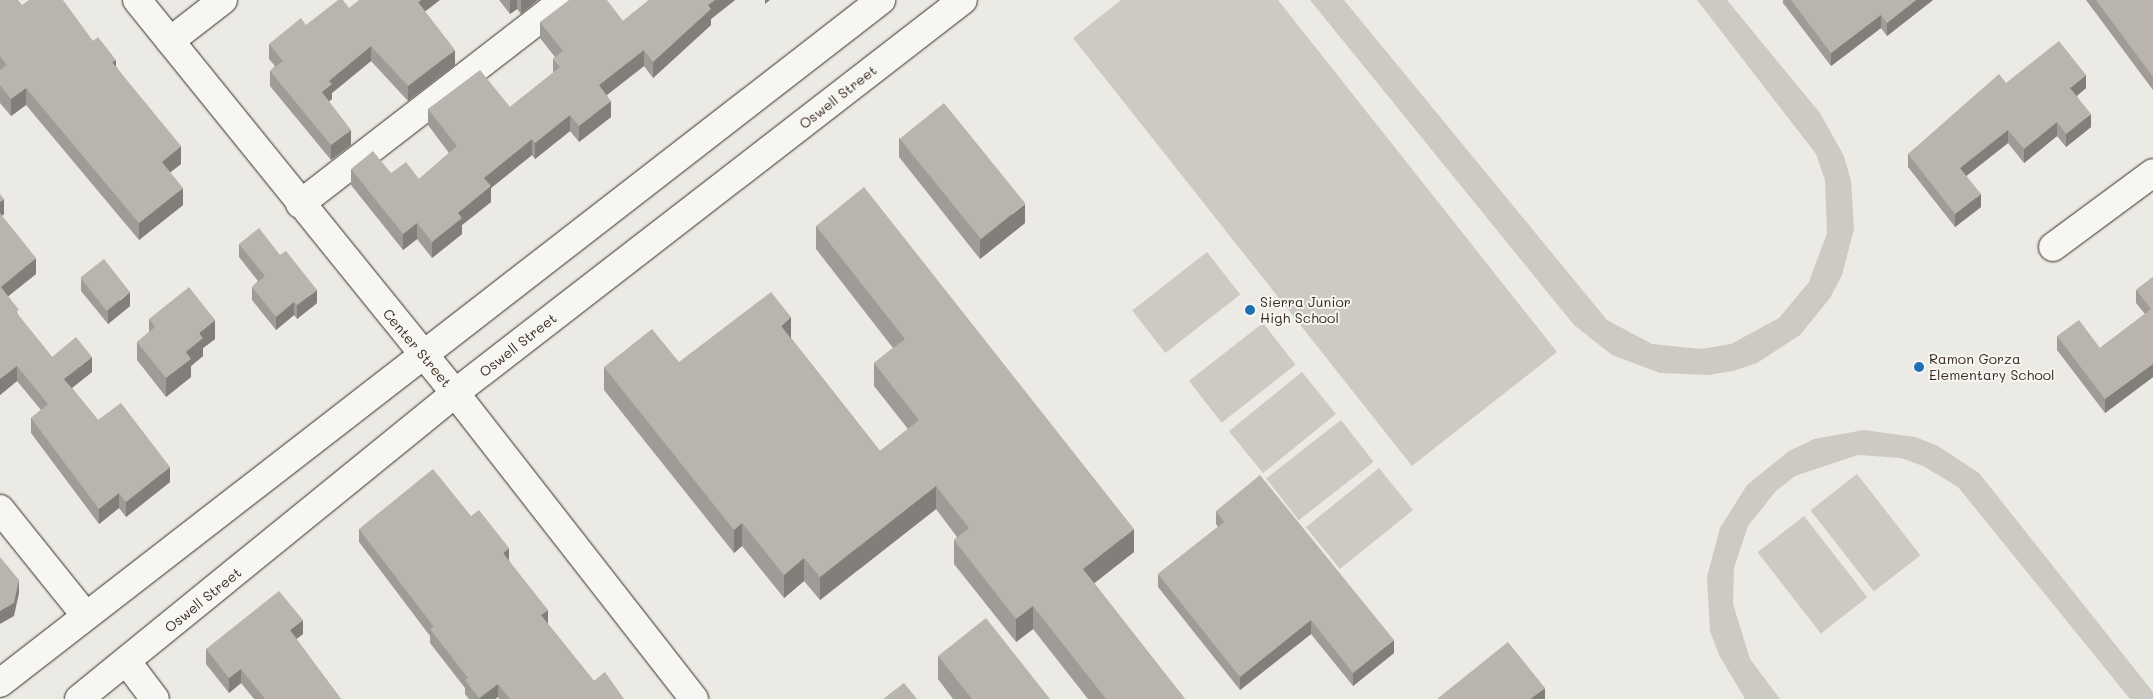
<!DOCTYPE html>
<html>
<head>
<meta charset="utf-8">
<style>
	body { margin:0 }
	#map { position:relative; width:2153px; height:699px; overflow:hidden; background:#ebeae5; font-family:Mali,sans-serif }
	div>[style] { position:absolute }
	.green>* { inset:0; background:#cdcac4; transform-origin:0 0 }
	.roads { filter:drop-shadow(0 0 1px #3b2a1e) drop-shadow(0 0 1px #3b2a1e) }
	.minor>* { height:28px; margin:-14px; padding:0 14px; transform-origin:14px; border-radius:14px; background:#f6f6f2 }
	.major>* { height:28px; margin:-14px; padding:0 14px; transform-origin:14px; border-radius:14px; background:#f6f6f2 }
	.wall>* { inset:0; background:#a09b96 }
	.shaded-wall>* { inset:0; background:#827e7a }
	.building>* { inset:0; background:#bab4ae; transform-origin:0 0 }
	.dots>* { width:14px; height:14px; translate:-50% -50%; box-sizing:border-box; border:2px solid #f6f6f2; border-radius:50% }
	span { translate:-50% -50%; white-space:nowrap; text-align:center; line-height:1.15; -webkit-text-stroke:4px #f6f6f2; paint-order:stroke }
	.street-label { font-size:14px; color:#3b2a1e }
	.poi-label { font-size:14px; color:#3b2a1e }
	.left { translate:0 -50%; text-align:left }
</style>
</head>
<body>
<div id="map">
	<div class="green">
		<div style="clip-path:polygon(1121px 0,1278px 0,1557px 352px,1412px 466px,1073px 38px)"></div>
		<div style="clip-path:polygon(1310px 0,1344px 0,1607px 320px,1652px 344px,1701px 349px,1731px 344px,1779px 318px,1809px 282px,1827px 233px,1825px 180px,1816px 154px,1697px 0,1727px 0,1820px 113px,1844px 156px,1851px 181px,1854px 229px,1842px 275px,1830px 298px,1800px 335px,1757px 363px,1733px 371px,1708px 375px,1660px 373px,1612px 355px,1574px 325px)"></div>
		<div style="left:1207px;top:252px;width:54px;height:95px;rotate:52deg"></div>
		<div style="left:1263px;top:323px;width:53px;height:94px;rotate:52deg"></div>
		<div style="left:1302px;top:372px;width:54px;height:94px;rotate:51deg"></div>
		<div style="left:1341px;top:420px;width:53px;height:95px;rotate:52deg"></div>
		<div style="clip-path:polygon(1864px 430px,1915px 437px,1938px 446px,1979px 473px,2153px 692px,2153px 699px,2130px 699px,1958px 487px,1923px 466px,1901px 458px,1858px 455px,1795px 476px,1776px 491px,1748px 526px,1734px 568px,1733px 604px,1750px 659px,1780px 699px,1745px 699px,1719px 655px,1710px 631px,1707px 577px,1720px 528px,1747px 485px,1789px 451px,1814px 439px)"></div>
		<div style="left:1379px;top:468px;width:54px;height:94px;rotate:51deg"></div>
		<div style="left:1857px;top:474px;width:103px;height:59px;rotate:52deg"></div>
		<div style="left:1804px;top:516px;width:103px;height:59px;rotate:52deg"></div>
	</div>
	<div class="roads">
		<div class="minor">
			<div style="left:137px;top:0;width:506px;rotate:51.02deg"></div>
			<div style="left:455px;top:393px;width:388px;rotate:52deg"></div>
			<div style="left:170px;top:41px;width:67px;rotate:-37.7deg"></div>
			<div style="left:300px;top:204px;width:334px;rotate:-37.7deg"></div>
			<div style="left:2053px;top:247px;width:124px;rotate:-36.5deg"></div>
			<div style="left:0;top:509px;width:137px;rotate:51.2deg"></div>
			<div style="left:127px;top:662px;width:46px;rotate:52.9deg"></div>
		</div>
		<div class="major">
			<div style="left:0;top:683px;width:1115px;rotate:-37.78deg"></div>
			<div style="left:79px;top:699px;width:485px;rotate:-39.1deg"></div>
			<div style="left:455px;top:393px;width:642px;rotate:-37.73deg"></div>
		</div>
	</div>
	<div class="wall">
		<div style="clip-path:polygon(0 0,22px 5px,93px 41px,116px 66px,181px 164px,170px 172px,183px 205px,139px 240px,26px 105px,11px 116px,0 103px)"></div>
		<div style="clip-path:polygon(499px 0,538px 0,521px 14px,517px 9px,510px 14px)"></div>
		<div style="clip-path:polygon(649px 0,735px 0,711px 19px,711px 25px,653px 78px,644px 66px,607px 95px,611px 117px,579px 142px,570px 131px,535px 159px,532px 155px,491px 188px,491px 202px,462px 225px,462px 234px,432px 258px,417px 239px,403px 250px,351px 185px,351px 169px,391px 173px,419px 179px,449px 153px,428px 125px,428px 109px,510px 107px,553px 73px,553px 59px,555px 57px,540px 38px,540px 22px,623px 21px)"></div>
		<div style="clip-path:polygon(1783px 0,1825px 0,1826px 1px,1933px 0,1887px 36px,1881px 28px,1831px 66px,1783px 3px)"></div>
		<div style="clip-path:polygon(2086px 0,2153px 0,2153px 90px)"></div>
		<div style="clip-path:polygon(425px 12px,455px 65px,408px 101px,371px 61px,332px 93px,332px 99px,329px 101px,351px 145px,331px 160px,270px 86px,270px 71px,275px 66px,269px 59px,269px 44px,306px 25px)"></div>
		<div style="clip-path:polygon(2006px 83px,2086px 88px,2077px 96px,2091px 127px,2066px 147px,2057px 136px,2024px 163px,2008px 143px,1966px 176px,1981px 207px,1955px 227px,1908px 167px,1908px 154px)"></div>
		<div style="clip-path:polygon(899px 138px,1025px 223px,980px 259px,899px 157px)"></div>
		<div style="clip-path:polygon(0 194px,4px 214px,2px 216px,36px 274px,8px 296px,19px 316px,52px 357px,92px 372px,72px 388px,98px 420px,170px 482px,126px 517px,119px 508px,99px 524px,31px 433px,31px 418px,41px 410px,17px 381px,0 395px)"></div>
		<div style="clip-path:polygon(816px 226px,1134px 552px,1094px 583px,1185px 699px,1088px 699px,1033px 629px,1016px 642px,954px 564px,954px 540px,957px 537px,936px 509px,820px 600px,804px 581px,784px 598px,742px 546px,734px 553px,604px 390px,604px 367px,679px 362px,791px 338px,880px 451px,908px 429px,874px 386px,874px 363px,893px 348px,816px 249px)"></div>
		<div style="clip-path:polygon(239px 244px,317px 303px,297px 319px,294px 315px,276px 330px,252px 300px,252px 287px,258px 281px,239px 257px)"></div>
		<div style="clip-path:polygon(2153px 277px,2153px 377px,2105px 413px,2057px 350px,2057px 336px,2100px 348px,2145px 314px,2136px 303px,2136px 290px)"></div>
		<div style="clip-path:polygon(81px 278px,130px 306px,108px 324px,81px 291px)"></div>
		<div style="clip-path:polygon(149px 319px,215px 339px,203px 348px,203px 356px,191px 366px,191px 377px,166px 397px,137px 360px,137px 342px,149px 332px)"></div>
		<div style="clip-path:polygon(1216px 511px,1394px 653px,1353px 686px,1311px 634px,1240px 690px,1158px 587px,1158px 574px,1218px 527px,1216px 524px)"></div>
		<div style="clip-path:polygon(471px 516px,509px 561px,548px 623px,548px 624px,594px 681px,624px 699px,499px 699px,498px 697px,495px 699px,469px 699px,465px 694px,465px 688px,430px 643px,430px 636px,359px 542px,359px 529px)"></div>
		<div style="clip-path:polygon(303px 634px,296px 639px,341px 699px,254px 699px,241px 683px,229px 693px,206px 664px,206px 649px)"></div>
		<div style="clip-path:polygon(938px 656px,1050px 699px,953px 699px,938px 679px)"></div>
	</div>
	<div class="shaded-wall">
		<div style="clip-path:polygon(421px 0,440px 0,418px 17px,418px 2px)"></div>
		<div style="clip-path:polygon(510px 0,517px 0,517px 9px,510px 14px)"></div>
		<div style="clip-path:polygon(521px 0,538px 0,521px 14px)"></div>
		<div style="clip-path:polygon(715px 0,735px 0,711px 19px,711px 25px,653px 78px,653px 62px,708px 5px)"></div>
		<div style="clip-path:polygon(765px 0,770px 0,765px 4px)"></div>
		<div style="clip-path:polygon(1916px 0,1933px 0,1887px 36px,1887px 23px)"></div>
		<div style="clip-path:polygon(1881px 15px,1881px 28px,1831px 66px,1831px 53px)"></div>
		<div style="clip-path:polygon(371px 46px,371px 61px,332px 93px,332px 99px,322px 107px,322px 92px,329px 81px)"></div>
		<div style="clip-path:polygon(455px 50px,455px 65px,408px 101px,408px 86px)"></div>
		<div style="clip-path:polygon(644px 50px,644px 66px,599px 101px,599px 85px)"></div>
		<div style="clip-path:polygon(116px 60px,116px 77px,112px 62px)"></div>
		<div style="clip-path:polygon(2086px 75px,2086px 88px,2070px 101px,2070px 88px)"></div>
		<div style="clip-path:polygon(26px 88px,26px 105px,11px 116px,11px 99px)"></div>
		<div style="clip-path:polygon(611px 101px,611px 117px,579px 142px,579px 126px)"></div>
		<div style="clip-path:polygon(2091px 114px,2091px 127px,2066px 147px,2066px 134px)"></div>
		<div style="clip-path:polygon(570px 115px,570px 131px,535px 159px,535px 143px)"></div>
		<div style="clip-path:polygon(2057px 122px,2057px 136px,2024px 163px,2024px 149px)"></div>
		<div style="clip-path:polygon(351px 130px,351px 145px,331px 160px,331px 145px)"></div>
		<div style="clip-path:polygon(2008px 130px,2008px 143px,1960px 181px,1960px 168px)"></div>
		<div style="clip-path:polygon(532px 139px,532px 155px,491px 188px,491px 202px,462px 225px,462px 234px,432px 258px,432px 242px,458px 213px,484px 178px)"></div>
		<div style="clip-path:polygon(181px 146px,181px 164px,162px 179px,162px 162px)"></div>
		<div style="clip-path:polygon(183px 188px,183px 205px,139px 240px,139px 223px)"></div>
		<div style="clip-path:polygon(1981px 194px,1981px 207px,1955px 227px,1955px 214px)"></div>
		<div style="clip-path:polygon(4px 199px,4px 214px,0 217px,0 202px)"></div>
		<div style="clip-path:polygon(1025px 204px,1025px 223px,980px 259px,980px 240px)"></div>
		<div style="clip-path:polygon(417px 223px,417px 239px,403px 250px,403px 234px)"></div>
		<div style="clip-path:polygon(36px 258px,36px 274px,1px 302px,1px 287px)"></div>
		<div style="clip-path:polygon(317px 290px,317px 303px,297px 319px,297px 305px)"></div>
		<div style="clip-path:polygon(130px 292px,130px 306px,108px 324px,108px 311px)"></div>
		<div style="clip-path:polygon(294px 302px,294px 315px,276px 330px,276px 317px)"></div>
		<div style="clip-path:polygon(791px 317px,791px 340px,781px 326px)"></div>
		<div style="clip-path:polygon(215px 320px,215px 339px,203px 348px,203px 356px,191px 366px,191px 377px,166px 397px,166px 378px,199px 333px)"></div>
		<div style="clip-path:polygon(92px 357px,92px 372px,64px 394px,64px 379px)"></div>
		<div style="clip-path:polygon(2153px 364px,2153px 377px,2105px 413px,2105px 399px)"></div>
		<div style="clip-path:polygon(17px 366px,17px 381px,0 395px,0 379px)"></div>
		<div style="clip-path:polygon(170px 467px,170px 482px,126px 517px,126px 502px)"></div>
		<div style="clip-path:polygon(936px 486px,936px 509px,820px 600px,820px 577px)"></div>
		<div style="clip-path:polygon(119px 493px,119px 508px,99px 524px,99px 509px)"></div>
		<div style="clip-path:polygon(742px 523px,742px 546px,734px 553px,734px 530px)"></div>
		<div style="clip-path:polygon(1134px 529px,1134px 552px,1083px 592px,1083px 569px)"></div>
		<div style="clip-path:polygon(509px 548px,509px 562px,503px 553px)"></div>
		<div style="clip-path:polygon(804px 558px,804px 581px,784px 598px,784px 575px)"></div>
		<div style="clip-path:polygon(19px 580px,19px 593px,14px 616px,0 624px,0 611px)"></div>
		<div style="clip-path:polygon(1033px 606px,1033px 629px,1016px 642px,1016px 619px)"></div>
		<div style="clip-path:polygon(548px 610px,548px 623px,541px 629px,541px 615px)"></div>
		<div style="clip-path:polygon(303px 620px,303px 634px,290px 644px,290px 630px)"></div>
		<div style="clip-path:polygon(1311px 620px,1311px 634px,1240px 690px,1240px 677px)"></div>
		<div style="clip-path:polygon(1394px 640px,1394px 653px,1353px 686px,1353px 673px)"></div>
		<div style="clip-path:polygon(241px 669px,241px 683px,229px 693px,229px 678px)"></div>
		<div style="clip-path:polygon(498px 684px,498px 697px,495px 699px,479px 699px)"></div>
		<div style="clip-path:polygon(1545px 688px,1545px 699px,1530px 699px)"></div>
	</div>
	<div class="building">
		<div style="clip-path:polygon(0 0,18px 0,22px 5px,29px 0,63px 0,93px 41px,98px 37px,116px 60px,112px 62px,181px 146px,162px 162px,183px 188px,139px 223px,26px 88px,11px 99px,0 85px,0 70px,7px 65px,0 56px)"></div>
		<div style="clip-path:polygon(338px 0,343px 0,349px 8px,359px 0,421px 0,418px 2px,455px 50px,408px 86px,371px 46px,329px 81px,332px 84px,322px 92px,351px 130px,331px 145px,270px 71px,283px 61px,269px 44px,301px 18px,306px 25px)"></div>
		<div style="clip-path:polygon(569px 0,607px 0,623px 21px,649px 0,715px 0,708px 5px,711px 9px,653px 62px,644px 50px,599px 85px,611px 101px,579px 126px,570px 115px,535px 143px,532px 139px,484px 178px,491px 186px,458px 213px,462px 218px,432px 242px,417px 223px,403px 234px,351px 169px,373px 151px,391px 173px,406px 162px,419px 179px,457px 146px,428px 109px,480px 70px,510px 107px,560px 67px,553px 59px,563px 51px,540px 22px)"></div>
		<div style="clip-path:polygon(1791px 0,1825px 0,1826px 1px,1827px 0,1916px 0,1887px 23px,1881px 15px,1831px 53px)"></div>
		<div style="clip-path:polygon(2096px 0,2153px 0,2153px 77px)"></div>
		<div style="clip-path:polygon(2059px 41px,2086px 75px,2070px 88px,2091px 114px,2066px 134px,2057px 122px,2024px 149px,2008px 130px,1960px 168px,1981px 194px,1955px 214px,1908px 154px,1999px 74px,2006px 83px)"></div>
		<div style="left:944px;top:103px;width:129px;height:57px;rotate:51deg"></div>
		<div style="clip-path:polygon(864px 187px,1134px 529px,1083px 569px,1185px 699px,1106px 699px,1033px 606px,1016px 619px,954px 540px,969px 528px,936px 486px,820px 577px,804px 558px,784px 575px,742px 523px,734px 530px,604px 367px,652px 329px,679px 362px,771px 292px,791px 317px,781px 326px,880px 451px,919px 420px,874px 363px,905px 339px,816px 226px)"></div>
		<div style="clip-path:polygon(0 194px,4px 199px,0 202px)"></div>
		<div style="clip-path:polygon(0 213px,36px 258px,1px 287px,19px 310px,16px 312px,52px 357px,76px 337px,92px 357px,64px 379px,98px 420px,121px 403px,170px 467px,126px 502px,119px 493px,99px 509px,31px 418px,48px 404px,17px 366px,0 379px)"></div>
		<div style="clip-path:polygon(259px 228px,280px 255px,286px 251px,317px 290px,297px 305px,294px 302px,276px 317px,252px 287px,265px 276px,239px 244px)"></div>
		<div style="left:104px;top:259px;width:42px;height:30px;rotate:52deg"></div>
		<div style="clip-path:polygon(2153px 277px,2153px 364px,2105px 399px,2057px 336px,2079px 320px,2100px 348px,2151px 309px,2136px 290px)"></div>
		<div style="clip-path:polygon(189px 287px,215px 320px,199px 333px,203px 338px,186px 352px,191px 359px,166px 378px,137px 342px,155px 327px,149px 319px)"></div>
		<div style="clip-path:polygon(433px 469px,471px 516px,479px 510px,509px 548px,503px 553px,548px 610px,541px 615px,594px 681px,605px 672px,624px 699px,510px 699px,498px 684px,479px 698px,465px 680px,468px 678px,430px 629px,434px 627px,359px 529px)"></div>
		<div style="clip-path:polygon(1260px 475px,1394px 640px,1353px 673px,1311px 620px,1240px 677px,1158px 574px,1224px 522px,1216px 511px)"></div>
		<div style="clip-path:polygon(0 557px,19px 580px,14px 603px,0 611px)"></div>
		<div style="clip-path:polygon(279px 591px,303px 620px,290px 630px,341px 699px,265px 699px,241px 669px,229px 678px,206px 649px)"></div>
		<div style="clip-path:polygon(986px 618px,1050px 699px,972px 699px,938px 656px)"></div>
		<div style="clip-path:polygon(1508px 642px,1545px 688px,1530px 699px,1437px 699px)"></div>
		<div style="clip-path:polygon(904px 683px,917px 699px,883px 699px)"></div>
	</div>
	<div class="dots">
		<div style="left:1250px;top:310px;background:#1f6fb2"></div>
		<div style="left:1919px;top:367px;background:#1f6fb2"></div>
	</div>
	<div class="street-label">
		<span style="left:838px;top:97px;rotate:-38deg">Oswell Street</span>
		<span style="left:518px;top:345px;rotate:-38deg">Oswell Street</span>
		<span style="left:417px;top:348px;rotate:50deg">Center Street</span>
		<span style="left:203px;top:600px;rotate:-39deg">Oswell Street</span>
	</div>
	<div class="poi-label">
		<span class="left" style="left:1260px;top:310px">Sierra Junior<br>High School</span>
		<span class="left" style="left:1929px;top:367px">Ramon Gorza<br>Elementary School</span>
	</div>
</div>
</body>
</html>
